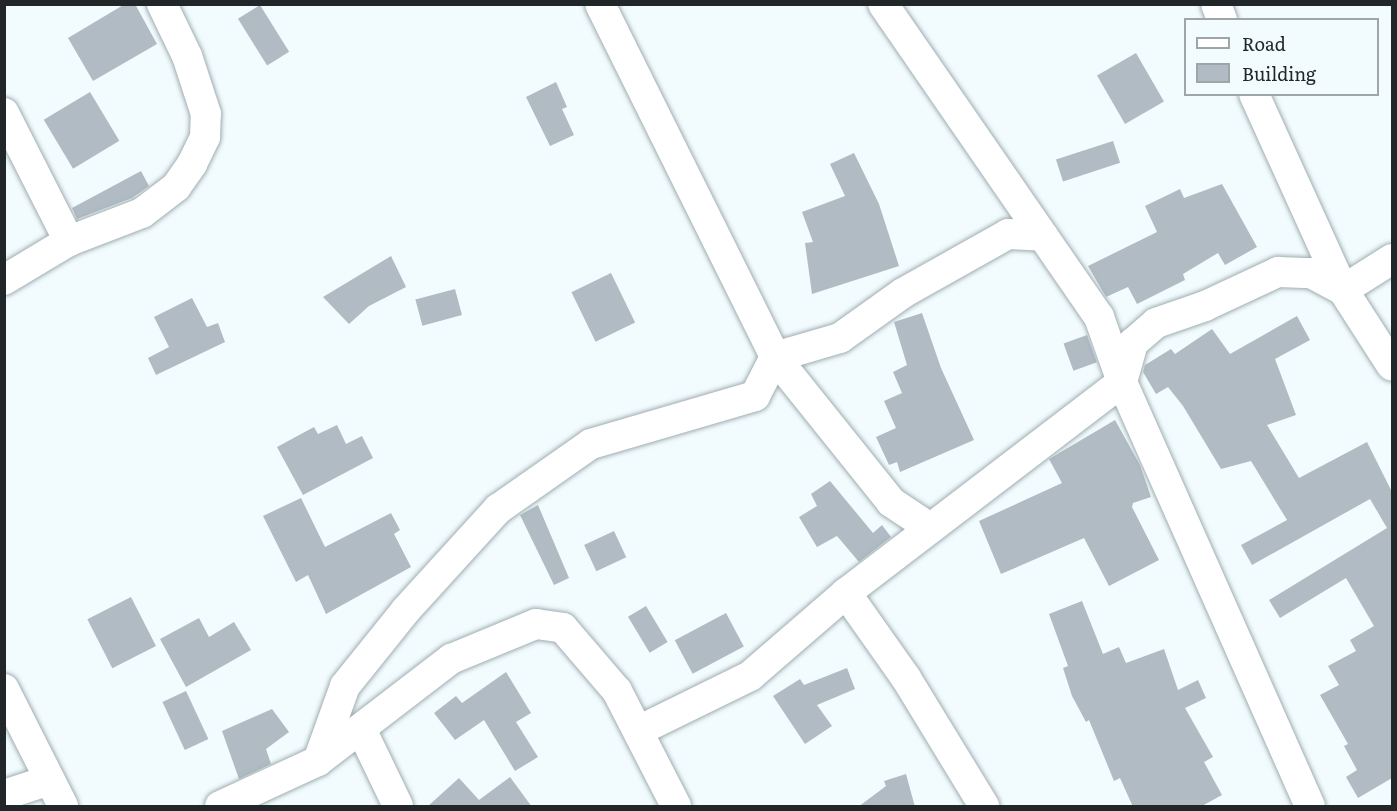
<!DOCTYPE html>
<html>
<head>
<meta charset="utf-8">
<style>
	body { margin:0 }
	#map { position:relative; width:1397px; height:811px; overflow:hidden; background:#f2fbfe; font-family:Literata,serif }
	div>[style] { position:absolute }
	.building>* { inset:0; background:#b0bbc3; transform-origin:0 0 }
	.roads { filter:drop-shadow(0 0 2px #9fadb1) drop-shadow(0 0 2px #9fadb1) }
	.minor>* { height:30px; margin:-15px; padding:0 15px; transform-origin:15px; border-radius:15px; background:#fff }
	span { translate:-50% -50%; white-space:nowrap; text-align:center; line-height:1.15; -webkit-text-stroke:4.5px #f2fbfe; paint-order:stroke }
	.frame { position:absolute; inset:0; border:6px solid #212728; pointer-events:none }
	.legend { position:absolute; left:1184px; top:18px; width:195px; height:78px; box-sizing:border-box; background:#f2fbfe; border:2px solid #9ea6a8; margin:0; padding:8px 10px; list-style:none; font-size:18px; color:#212728 }
	.legend li { display:flex; align-items:center; gap:12px; height:30px }
	.legend b { width:30px; border:2px solid #9ea6a8 }
</style>
</head>
<body>
<div id="map">
	<div class="building">
		<div style="clip-path:polygon(125px 4px,135px 4px,157px 44px,93px 81px,68px 38px)"></div>
		<div style="left:260px;top:5px;width:55px;height:26px;rotate:58deg"></div>
		<div style="left:1136px;top:53px;width:56px;height:45px;rotate:60deg"></div>
		<div style="clip-path:polygon(556px 82px,567px 107px,562px 109px,574px 135px,550px 146px,526px 97px)"></div>
		<div style="left:90px;top:92px;width:57px;height:54px;rotate:59deg"></div>
		<div style="left:1113px;top:141px;width:23px;height:60px;rotate:72deg"></div>
		<div style="clip-path:polygon(854px 153px,879px 204px,899px 266px,812px 294px,805px 243px,813px 242px,802px 212px,845px 196px,830px 164px)"></div>
		<div style="clip-path:polygon(141px 171px,149px 186px,132px 198px,77px 219px,72px 208px)"></div>
		<div style="clip-path:polygon(1222px 184px,1257px 247px,1225px 265px,1218px 253px,1183px 274px,1185px 280px,1137px 304px,1128px 287px,1106px 297px,1088px 266px,1157px 232px,1145px 206px,1180px 189px,1184px 198px)"></div>
		<div style="clip-path:polygon(391px 256px,406px 287px,369px 306px,349px 324px,323px 297px)"></div>
		<div style="left:611px;top:273px;width:55px;height:44px;rotate:64deg"></div>
		<div style="left:455px;top:289px;width:27px;height:41px;rotate:75deg"></div>
		<div style="clip-path:polygon(192px 298px,207px 327px,218px 323px,225px 342px,156px 375px,148px 358px,169px 347px,154px 317px)"></div>
		<div style="clip-path:polygon(922px 313px,941px 368px,974px 440px,900px 472px,897px 462px,889px 465px,876px 437px,896px 428px,884px 401px,902px 393px,893px 372px,907px 365px,894px 322px)"></div>
		<div style="clip-path:polygon(1297px 316px,1310px 340px,1275px 359px,1296px 415px,1267px 425px,1299px 478px,1367px 442px,1392px 492px,1392px 778px,1358px 798px,1346px 777px,1357px 770px,1344px 746px,1348px 744px,1320px 695px,1339px 685px,1328px 666px,1356px 651px,1350px 640px,1374px 626px,1346px 578px,1280px 618px,1269px 600px,1387px 528px,1370px 499px,1252px 565px,1241px 545px,1287px 520px,1251px 461px,1221px 469px,1183px 406px,1168px 387px,1156px 394px,1143px 372px,1145px 365px,1171px 349px,1175px 354px,1212px 329px,1230px 354px)"></div>
		<div style="left:1087px;top:335px;width:29px;height:25px;rotate:70deg"></div>
		<div style="clip-path:polygon(1115px 420px,1140px 465px,1151px 497px,1133px 503px,1132px 507px,1159px 560px,1109px 586px,1084px 538px,1001px 574px,979px 521px,1062px 483px,1049px 459px)"></div>
		<div style="clip-path:polygon(337px 425px,346px 444px,362px 436px,373px 458px,303px 495px,277px 447px,314px 427px,318px 434px)"></div>
		<div style="clip-path:polygon(830px 481px,873px 533px,882px 525px,891px 537px,859px 562px,837px 536px,817px 547px,799px 517px,817px 506px,811px 494px)"></div>
		<div style="clip-path:polygon(301px 498px,325px 547px,391px 513px,400px 530px,394px 534px,411px 567px,326px 614px,308px 575px,296px 582px,263px 516px)"></div>
		<div style="clip-path:polygon(538px 505px,569px 578px,554px 585px,520px 515px)"></div>
		<div style="left:614px;top:531px;width:29px;height:33px;rotate:65deg"></div>
		<div style="left:131px;top:597px;width:55px;height:49px;rotate:63deg"></div>
		<div style="clip-path:polygon(1082px 601px,1103px 654px,1119px 647px,1126px 663px,1164px 649px,1178px 690px,1198px 680px,1206px 698px,1185px 708px,1213px 757px,1204px 762px,1222px 795px,1200px 807px,1133px 807px,1120px 778px,1114px 781px,1089px 720px,1086px 722px,1072px 696px,1063px 668px,1068px 666px,1049px 614px)"></div>
		<div style="left:646px;top:606px;width:42px;height:21px;rotate:59deg"></div>
		<div style="left:726px;top:613px;width:38px;height:58px;rotate:62deg"></div>
		<div style="clip-path:polygon(199px 618px,209px 637px,234px 622px,251px 650px,186px 687px,160px 639px)"></div>
		<div style="clip-path:polygon(847px 668px,855px 689px,817px 705px,832px 726px,805px 744px,773px 696px,800px 679px,804px 685px)"></div>
		<div style="clip-path:polygon(506px 672px,531px 713px,516px 722px,538px 757px,515px 771px,484px 720px,455px 740px,434px 713px,456px 696px,462px 703px)"></div>
		<div style="left:186px;top:691px;width:53px;height:26px;rotate:65deg"></div>
		<div style="clip-path:polygon(272px 709px,289px 732px,266px 749px,271px 764px,239px 779px,222px 731px)"></div>
		<div style="clip-path:polygon(906px 774px,915px 807px,858px 807px,886px 786px,884px 781px)"></div>
		<div style="clip-path:polygon(510px 777px,532px 807px,427px 807px,459px 778px,479px 800px)"></div>
	</div>
	<div class="roads">
		<div class="minor">
			<div style="left:600px;top:4px;width:394px;rotate:63.6deg"></div>
			<div style="left:775px;top:357px;width:186px;rotate:51.3deg"></div>
			<div style="left:891px;top:502px;width:47px;rotate:33.7deg"></div>
			<div style="left:883px;top:4px;width:380px;rotate:55.4deg"></div>
			<div style="left:1099px;top:317px;width:69px;rotate:70.5deg"></div>
			<div style="left:1122px;top:382px;width:464px;rotate:66.1deg"></div>
			<div style="left:1216px;top:4px;width:17px;rotate:69deg"></div>
			<div style="left:1254px;top:94px;width:215px;rotate:65.6deg"></div>
			<div style="left:1343px;top:290px;width:90px;rotate:57.2deg"></div>
			<div style="left:4px;top:113px;width:144px;rotate:63.1deg"></div>
			<div style="left:4px;top:280px;width:76px;rotate:-31deg"></div>
			<div style="left:69px;top:241px;width:78px;rotate:-21deg"></div>
			<div style="left:142px;top:213px;width:43px;rotate:-37.4deg"></div>
			<div style="left:176px;top:187px;width:28px;rotate:-55deg"></div>
			<div style="left:192px;top:164px;width:30px;rotate:-64deg"></div>
			<div style="left:205px;top:137px;width:23px;rotate:-88deg"></div>
			<div style="left:206px;top:114px;width:61px;rotate:-108.1deg"></div>
			<div style="left:187px;top:56px;width:58px;rotate:-115.7deg"></div>
			<div style="left:846px;top:593px;width:104px;rotate:54.8deg"></div>
			<div style="left:906px;top:678px;width:150px;rotate:58.6deg"></div>
			<div style="left:4px;top:689px;width:131px;rotate:63.2deg"></div>
			<div style="left:361px;top:729px;width:85px;rotate:64.3deg"></div>
			<div style="left:640px;top:730px;width:123px;rotate:-26.1deg"></div>
			<div style="left:750px;top:676px;width:127px;rotate:-40.8deg"></div>
			<div style="left:846px;top:593px;width:347px;rotate:-37.4deg"></div>
			<div style="left:1122px;top:382px;width:41px;rotate:-74.2deg"></div>
			<div style="left:1133px;top:343px;width:30px;rotate:-41deg"></div>
			<div style="left:1156px;top:323px;width:52px;rotate:-19.1deg"></div>
			<div style="left:1205px;top:306px;width:81px;rotate:-25deg"></div>
			<div style="left:1278px;top:272px;width:33px;rotate:2deg"></div>
			<div style="left:1311px;top:273px;width:36px;rotate:28deg"></div>
			<div style="left:1343px;top:290px;width:58px;rotate:-32.3deg"></div>
			<div style="left:318px;top:761px;width:80px;rotate:-70.2deg"></div>
			<div style="left:345px;top:686px;width:97px;rotate:-51.2deg"></div>
			<div style="left:406px;top:610px;width:137px;rotate:-47.7deg"></div>
			<div style="left:498px;top:509px;width:113px;rotate:-35deg"></div>
			<div style="left:591px;top:444px;width:171px;rotate:-16.3deg"></div>
			<div style="left:755px;top:396px;width:44px;rotate:-62.9deg"></div>
			<div style="left:775px;top:357px;width:68px;rotate:-16.3deg"></div>
			<div style="left:840px;top:338px;width:77px;rotate:-35.5deg"></div>
			<div style="left:903px;top:293px;width:120px;rotate:-29.3deg"></div>
			<div style="left:1008px;top:234px;width:35px;rotate:3deg"></div>
			<div style="left:4px;top:795px;width:48px;rotate:-18.1deg"></div>
			<div style="left:220px;top:806px;width:108px;rotate:-24.7deg"></div>
			<div style="left:318px;top:761px;width:168px;rotate:-37.5deg"></div>
			<div style="left:451px;top:659px;width:92px;rotate:-22.4deg"></div>
			<div style="left:536px;top:624px;width:27px;rotate:8deg"></div>
			<div style="left:563px;top:628px;width:83px;rotate:49.4deg"></div>
			<div style="left:617px;top:691px;width:129px;rotate:62.8deg"></div>
		</div>
	</div>
	<div class="frame"></div>
	<ul class="legend">
	<li><b style="height:8px;background:#fff"></b>Road</li>
	<li><b style="height:16px;background:#b0bbc3"></b>Building</li>
	</ul>
</div>
</body>
</html>
